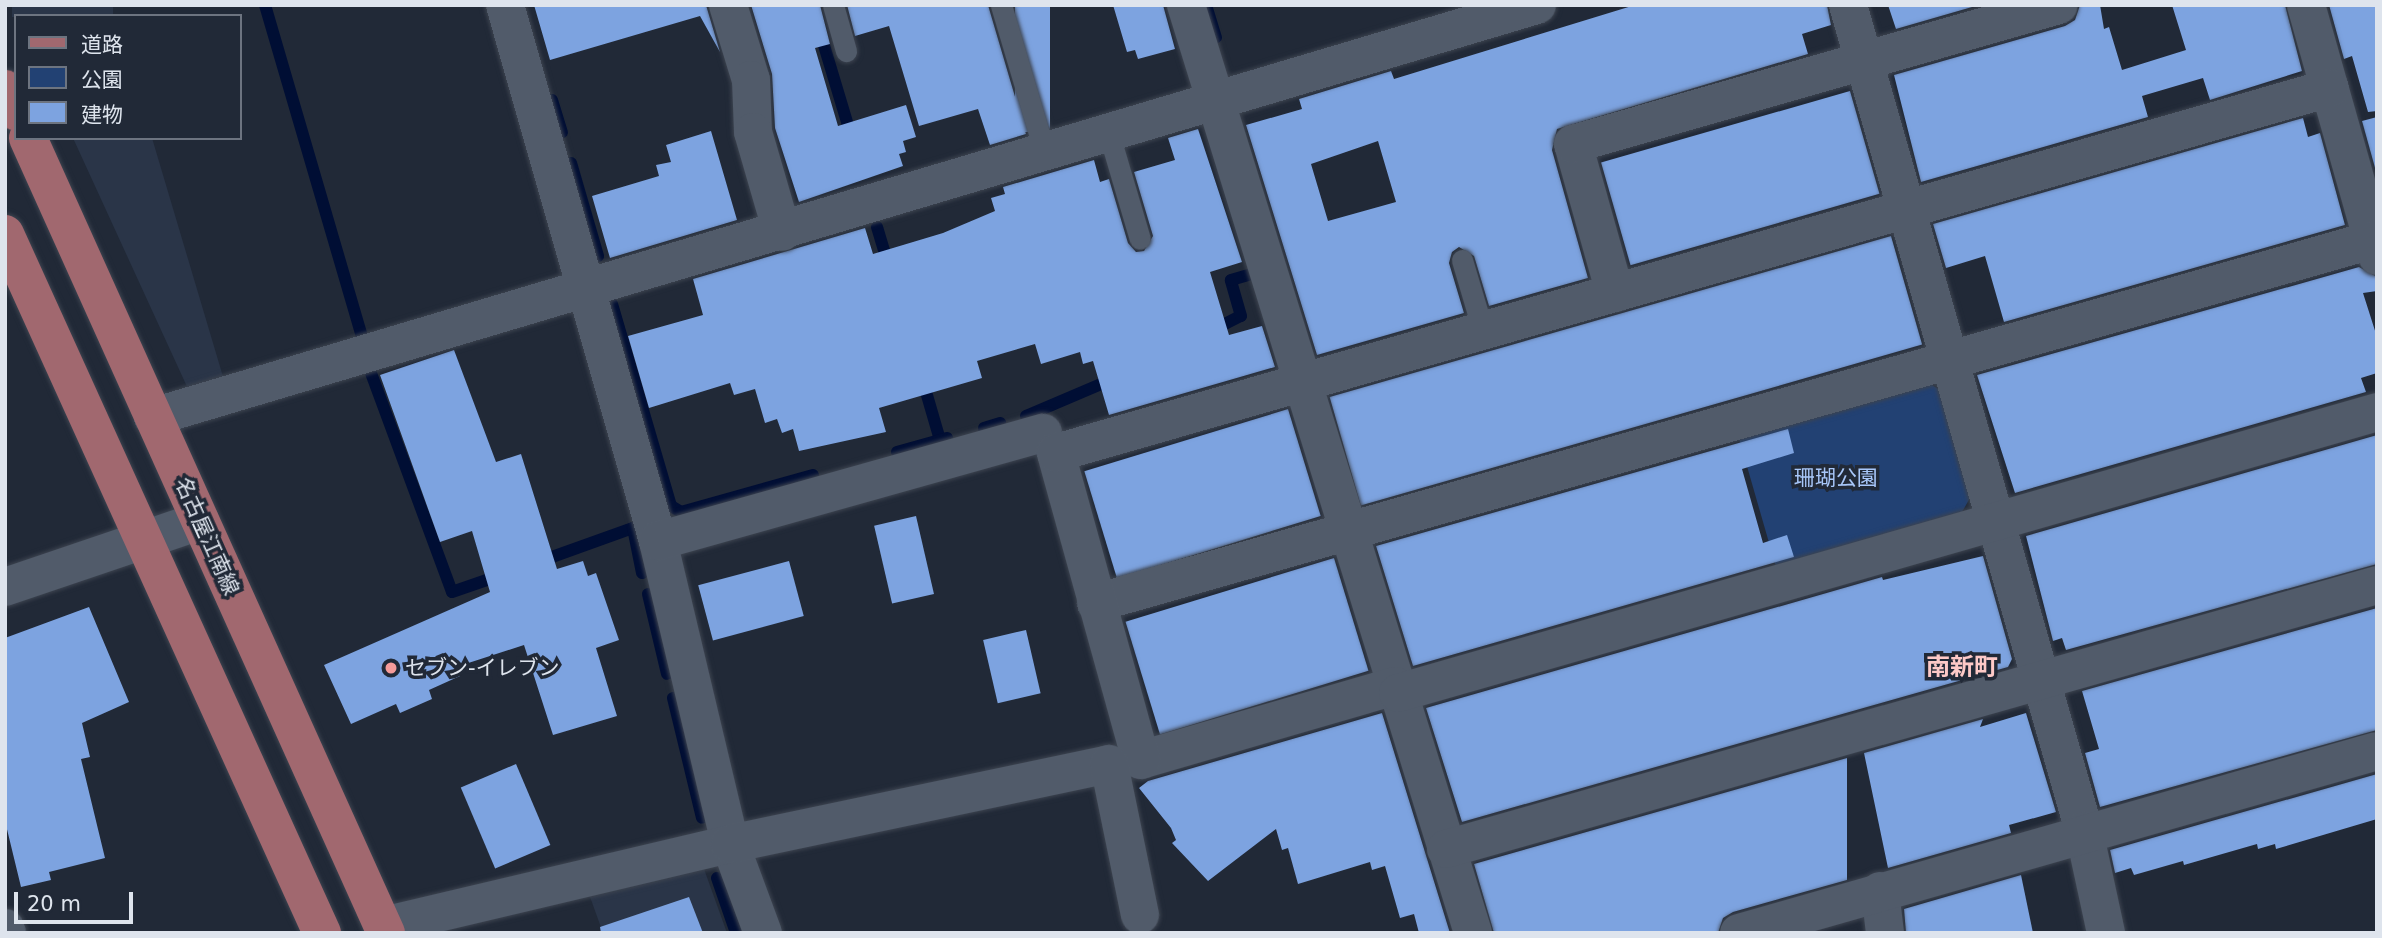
<!DOCTYPE html>
<html>
<head>
<meta charset="utf-8">
<style>
	body { margin:0 }
	#map { position:relative; width:2382px; height:938px; overflow:hidden; background:#212937; font-family:"DejaVu Sans","Noto Sans JP",sans-serif }
	div>[style] { position:absolute }
	.built>* { inset:0; background:#2a3548; transform-origin:0 0 }
	.green>* { inset:0; background:#224173 }
	.stream>* { height:12px; margin:-6px; padding:0 6px; transform-origin:6px; border-radius:6px; background:#000e34 }
	.building>* { inset:0; background:#7da3e0; transform-origin:0 0 }
	.roads { filter:drop-shadow(0 0 2px #3d4450) drop-shadow(0 0 2px #3d4450) }
	.lane>* { height:21px; margin:-10.5px; padding:0 10.5px; transform-origin:10.5px; border-radius:10.5px; background:#515b6a }
	.street>* { height:38px; margin:-19px; padding:0 19px; transform-origin:19px; border-radius:19px; background:#515b6a }
	.primary>* { height:38px; margin:-19px; padding:0 19px; transform-origin:19px; border-radius:19px; background:#a1686f }
	.dots>* { width:19px; height:19px; translate:-50% -50%; box-sizing:border-box; border:4px solid #212937; border-radius:50% }
	span { translate:-50% -50%; white-space:nowrap; text-align:center; line-height:1.15; -webkit-text-stroke:7px #212937; paint-order:stroke }
	.park-label { font-size:21px; color:#a8c7f9 }
	.street-label { font-size:21px; color:#dee4ed }
	.poi-label { font-size:21px; color:#dee4ed }
	.left { translate:0 -50%; text-align:left }
	.quarter-label { font-size:24px; color:#fdc9c7; font-weight:700 }
	.frame { position:absolute; inset:0; border:7px solid #dee4ed; pointer-events:none }
	.legend { position:absolute; left:14px; top:14px; width:228px; height:126px; box-sizing:border-box; background:#212937; border:2px solid #6d7480; margin:0; padding:9px 12px; list-style:none; font-size:21px; color:#dee4ed }
	.legend li { display:flex; align-items:center; gap:14px; height:35px }
	.legend b { width:35px; border:2px solid #6d7480 }
	.scale { position:absolute; left:14px; top:892px; width:119px; height:32px; box-sizing:border-box; border:4px solid #dee4ed; border-top:0; padding-left:9px; font-size:21px; line-height:24px; white-space:nowrap; color:#dee4ed; -webkit-text-stroke:5px #212937; paint-order:stroke }
</style>
</head>
<body>
<div id="map">
	<div class="built">
		<div style="left:12px;top:5px;width:101px;height:12px"></div>
		<div style="clip-path:polygon(73px 138px,152px 138px,224px 380px,189px 391px)"></div>
		<div style="clip-path:polygon(704px 869px,727px 933px,603px 933px,589px 894px)"></div>
	</div>
	<div class="green">
		<div style="clip-path:polygon(1927px 382px,1940px 390px,1970px 498px,1962px 512px,1776px 567px,1738px 435px)"></div>
	</div>
	<div class="stream">
		<div style="left:265px;top:5px;width:349px;rotate:73.7deg"></div>
		<div style="left:1206px;top:5px;width:34px;rotate:73deg"></div>
		<div style="left:820px;top:32px;width:112px;rotate:73.3deg"></div>
		<div style="left:552px;top:100px;width:34px;rotate:73deg"></div>
		<div style="left:571px;top:163px;width:97px;rotate:73.8deg"></div>
		<div style="left:877px;top:227px;width:42px;rotate:73.3deg"></div>
		<div style="left:612px;top:304px;width:210px;rotate:73.7deg"></div>
		<div style="left:671px;top:506px;width:12px;rotate:31deg"></div>
		<div style="left:681px;top:512px;width:137px;rotate:-15.7deg"></div>
		<div style="left:1213px;top:330px;width:31px;rotate:-27deg"></div>
		<div style="left:1241px;top:316px;width:37px;rotate:-106deg"></div>
		<div style="left:1231px;top:280px;width:35px;rotate:-16deg"></div>
		<div style="left:371px;top:373px;width:233px;rotate:69.7deg"></div>
		<div style="left:452px;top:592px;width:52px;rotate:-19.1deg"></div>
		<div style="left:922px;top:378px;width:65px;rotate:73.8deg"></div>
		<div style="left:1026px;top:416px;width:97px;rotate:-23.1deg"></div>
		<div style="left:984px;top:428px;width:17px;rotate:-17deg"></div>
		<div style="left:897px;top:452px;width:52px;rotate:-15.6deg"></div>
		<div style="left:538px;top:562px;width:101px;rotate:-19.7deg"></div>
		<div style="left:633px;top:528px;width:46px;rotate:78.7deg"></div>
		<div style="left:648px;top:594px;width:82px;rotate:76.6deg"></div>
		<div style="left:673px;top:698px;width:123px;rotate:76.4deg"></div>
		<div style="left:717px;top:878px;width:58px;rotate:70.9deg"></div>
	</div>
	<div class="building">
		<div style="clip-path:polygon(534px 5px,706px 5px,720px 52px,700px 16px,550px 60px)"></div>
		<div style="clip-path:polygon(751px 5px,820px 5px,830px 44px,815px 48px,838px 126px,906px 105px,916px 137px,903px 141px,906px 152px,899px 154px,903px 166px,799px 202px,775px 128px,772px 74px)"></div>
		<div style="clip-path:polygon(847px 5px,988px 5px,1026px 134px,990px 145px,978px 109px,919px 126px,889px 26px,855px 36px)"></div>
		<div style="left:1015px;top:5px;width:35px;height:127px"></div>
		<div style="clip-path:polygon(1113px 5px,1163px 5px,1175px 49px,1138px 59px,1135px 50px,1127px 52px)"></div>
		<div style="clip-path:polygon(evenodd,1635px 5px,1827px 5px,1831px 25px,1802px 34px,1808px 54px,1557px 129px,1552px 150px,1588px 278px,1489px 306px,1474px 256px,1459px 247px,1452px 252px,1449px 263px,1464px 313px,1317px 355px,1246px 125px,1302px 109px,1299px 99px,1391px 71px,1394px 79px,1635px 5px,1378px 141px,1396px 202px,1328px 221px,1311px 164px,1378px 141px)"></div>
		<div style="clip-path:polygon(1888px 5px,1979px 5px,1896px 29px)"></div>
		<div style="clip-path:polygon(2080px 5px,2100px 5px,2104px 29px,2109px 27px,2122px 70px,2186px 50px,2172px 5px,2285px 5px,2302px 71px,2210px 100px,2203px 78px,2142px 96px,2148px 117px,1921px 182px,1894px 75px,2065px 26px,2075px 20px)"></div>
		<div style="clip-path:polygon(2329px 5px,2377px 5px,2377px 111px,2368px 112px,2352px 56px,2344px 59px)"></div>
		<div style="left:1850px;top:91px;width:107px;height:259px;rotate:74deg"></div>
		<div style="clip-path:polygon(2377px 117px,2377px 175px,2362px 121px)"></div>
		<div style="clip-path:polygon(2303px 118px,2308px 137px,2320px 133px,2345px 225px,2004px 322px,1985px 256px,1946px 268px,1933px 224px)"></div>
		<div style="clip-path:polygon(1198px 129px,1242px 262px,1210px 272px,1229px 335px,1262px 326px,1275px 367px,1109px 415px,1093px 361px,1083px 364px,1080px 352px,1041px 364px,1035px 344px,977px 361px,982px 378px,879px 408px,886px 432px,799px 451px,793px 429px,782px 433px,777px 419px,765px 423px,755px 389px,734px 395px,730px 383px,649px 408px,628px 336px,703px 315px,693px 279px,865px 228px,873px 254px,943px 233px,995px 211px,991px 198px,1005px 194px,1003px 187px,1094px 160px,1100px 182px,1109px 179px,1128px 243px,1136px 252px,1144px 251px,1153px 236px,1134px 172px,1175px 160px,1168px 138px)"></div>
		<div style="clip-path:polygon(711px 131px,737px 220px,610px 258px,592px 196px,659px 176px,656px 165px,671px 162px,666px 145px)"></div>
		<div style="left:1891px;top:236px;width:113px;height:584px;rotate:74deg"></div>
		<div style="clip-path:polygon(2359px 267px,2377px 277px,2377px 291px,2363px 293px,2377px 337px,2377px 373px,2361px 378px,2366px 392px,2015px 493px,1977px 375px)"></div>
		<div style="clip-path:polygon(454px 350px,496px 462px,521px 454px,557px 569px,583px 561px,588px 576px,596px 573px,619px 640px,596px 648px,617px 716px,553px 735px,524px 645px,456px 667px,460px 676px,429px 690px,432px 699px,400px 713px,396px 704px,351px 724px,324px 665px,490px 592px,472px 531px,440px 542px,380px 375px)"></div>
		<div style="left:1288px;top:409px;width:112px;height:213px;rotate:73deg"></div>
		<div style="clip-path:polygon(1788px 429px,1794px 453px,1742px 469px,1763px 543px,1787px 535px,1794px 557px,1413px 666px,1376px 546px)"></div>
		<div style="clip-path:polygon(2377px 435px,2377px 564px,2066px 650px,2062px 638px,2053px 641px,2026px 536px)"></div>
		<div style="left:916px;top:516px;width:80px;height:43px;rotate:77deg"></div>
		<div style="clip-path:polygon(1983px 556px,2012px 659px,2008px 667px,1462px 822px,1426px 708px,1882px 577px,1883px 580px)"></div>
		<div style="left:1334px;top:558px;width:118px;height:218px;rotate:73deg"></div>
		<div style="left:789px;top:561px;width:57px;height:94px;rotate:75deg"></div>
		<div style="clip-path:polygon(89px 607px,129px 702px,82px 723px,90px 757px,81px 759px,105px 858px,49px 872px,51px 880px,21px 887px,5px 821px,5px 638px)"></div>
		<div style="clip-path:polygon(2377px 608px,2377px 730px,2100px 807px,2085px 753px,2099px 749px,2082px 691px)"></div>
		<div style="left:1026px;top:630px;width:65px;height:44px;rotate:77deg"></div>
		<div style="clip-path:polygon(1382px 713px,1450px 933px,1419px 933px,1414px 914px,1400px 918px,1385px 866px,1372px 870px,1370px 862px,1298px 884px,1288px 848px,1282px 850px,1276px 829px,1208px 881px,1172px 843px,1176px 840px,1171px 828px,1139px 788px,1148px 781px)"></div>
		<div style="clip-path:polygon(2026px 713px,2056px 812px,2009px 825px,2011px 833px,1888px 868px,1864px 753px,1983px 719px,1980px 727px)"></div>
		<div style="clip-path:polygon(1847px 758px,1847px 880px,1733px 912px,1723px 918px,1718px 933px,1494px 933px,1474px 864px)"></div>
		<div style="left:516px;top:764px;width:88px;height:60px;rotate:67deg"></div>
		<div style="clip-path:polygon(2377px 774px,2377px 819px,2276px 849px,2275px 844px,2258px 849px,2257px 844px,2184px 865px,2183px 861px,2134px 875px,2131px 868px,2115px 873px,2110px 850px)"></div>
		<div style="clip-path:polygon(2021px 875px,2033px 933px,1906px 933px,1904px 909px)"></div>
		<div style="clip-path:polygon(689px 897px,703px 933px,601px 933px,600px 927px)"></div>
	</div>
	<div class="roads">
		<div class="lane">
			<div style="left:833px;top:5px;width:48px;rotate:74.2deg"></div>
			<div style="left:1001px;top:5px;width:155px;rotate:73.5deg"></div>
			<div style="left:1109px;top:134px;width:109px;rotate:73.6deg"></div>
			<div style="left:1462px;top:260px;width:74px;rotate:73.5deg"></div>
		</div>
		<div class="street">
			<div style="left:505px;top:5px;width:557px;rotate:74.07deg"></div>
			<div style="left:658px;top:541px;width:311px;rotate:76.6deg"></div>
			<div style="left:730px;top:844px;width:95px;rotate:69.7deg"></div>
			<div style="left:728px;top:5px;width:78px;rotate:73deg"></div>
			<div style="left:751px;top:80px;width:52px;rotate:87.8deg"></div>
			<div style="left:753px;top:132px;width:104px;rotate:73.8deg"></div>
			<div style="left:1186px;top:5px;width:971px;rotate:72.81deg"></div>
			<div style="left:1848px;top:5px;width:859px;rotate:74.05deg"></div>
			<div style="left:2084px;top:831px;width:104px;rotate:77.8deg"></div>
			<div style="left:2306px;top:5px;width:261px;rotate:74.2deg"></div>
			<div style="left:1615px;top:293px;width:155px;rotate:-105.7deg"></div>
			<div style="left:1573px;top:144px;width:505px;rotate:-15.96deg"></div>
			<div style="left:153px;top:417px;width:1444px;rotate:-16.58deg"></div>
			<div style="left:658px;top:541px;width:400px;rotate:-15.7deg"></div>
			<div style="left:5px;top:587px;width:206px;rotate:-18.7deg"></div>
			<div style="left:1096px;top:603px;width:1327px;rotate:-15.88deg"></div>
			<div style="left:1395px;top:686px;width:265px;rotate:163.8deg"></div>
			<div style="left:1141px;top:760px;width:319px;rotate:-105.5deg"></div>
			<div style="left:1056px;top:453px;width:1325px;rotate:-15.99deg"></div>
			<div style="left:1398px;top:693px;width:1019px;rotate:-16.01deg"></div>
			<div style="left:1446px;top:849px;width:968px;rotate:-15.83deg"></div>
			<div style="left:1880px;top:891px;width:42px;rotate:83.2deg"></div>
			<div style="left:383px;top:926px;width:357px;rotate:-13.3deg"></div>
			<div style="left:730px;top:844px;width:387px;rotate:-11.9deg"></div>
			<div style="left:1109px;top:764px;width:154px;rotate:78.4deg"></div>
			<div style="left:5px;top:928px;width:5px;rotate:68deg"></div>
			<div style="left:1739px;top:933px;width:663px;rotate:-15.92deg"></div>
		</div>
		<div class="primary">
			<div style="left:5px;top:89px;width:25px;rotate:64deg"></div>
			<div style="left:28px;top:138px;width:872px;rotate:65.76deg"></div>
			<div style="left:5px;top:234px;width:768px;rotate:65.61deg"></div>
		</div>
	</div>
	<div class="dots">
		<div style="left:391px;top:668px;background:#f59b9a"></div>
	</div>
	<div class="park-label">
		<span style="left:1836px;top:478px">珊瑚公園</span>
	</div>
	<div class="street-label">
		<span style="left:207px;top:536px;rotate:66deg">名古屋江南線</span>
	</div>
	<div class="poi-label">
		<span class="left" style="left:405px;top:668px">セブン-イレブン</span>
	</div>
	<div class="quarter-label">
		<span style="left:1962px;top:668px">南新町</span>
	</div>
	<div class="frame"></div>
	<ul class="legend">
	<li><b style="height:9px;background:#a1686f"></b>道路</li>
	<li><b style="height:19px;background:#224173"></b>公園</li>
	<li><b style="height:19px;background:#7da3e0"></b>建物</li>
	</ul>
	<div class="scale">20 m</div>
</div>
</body>
</html>
